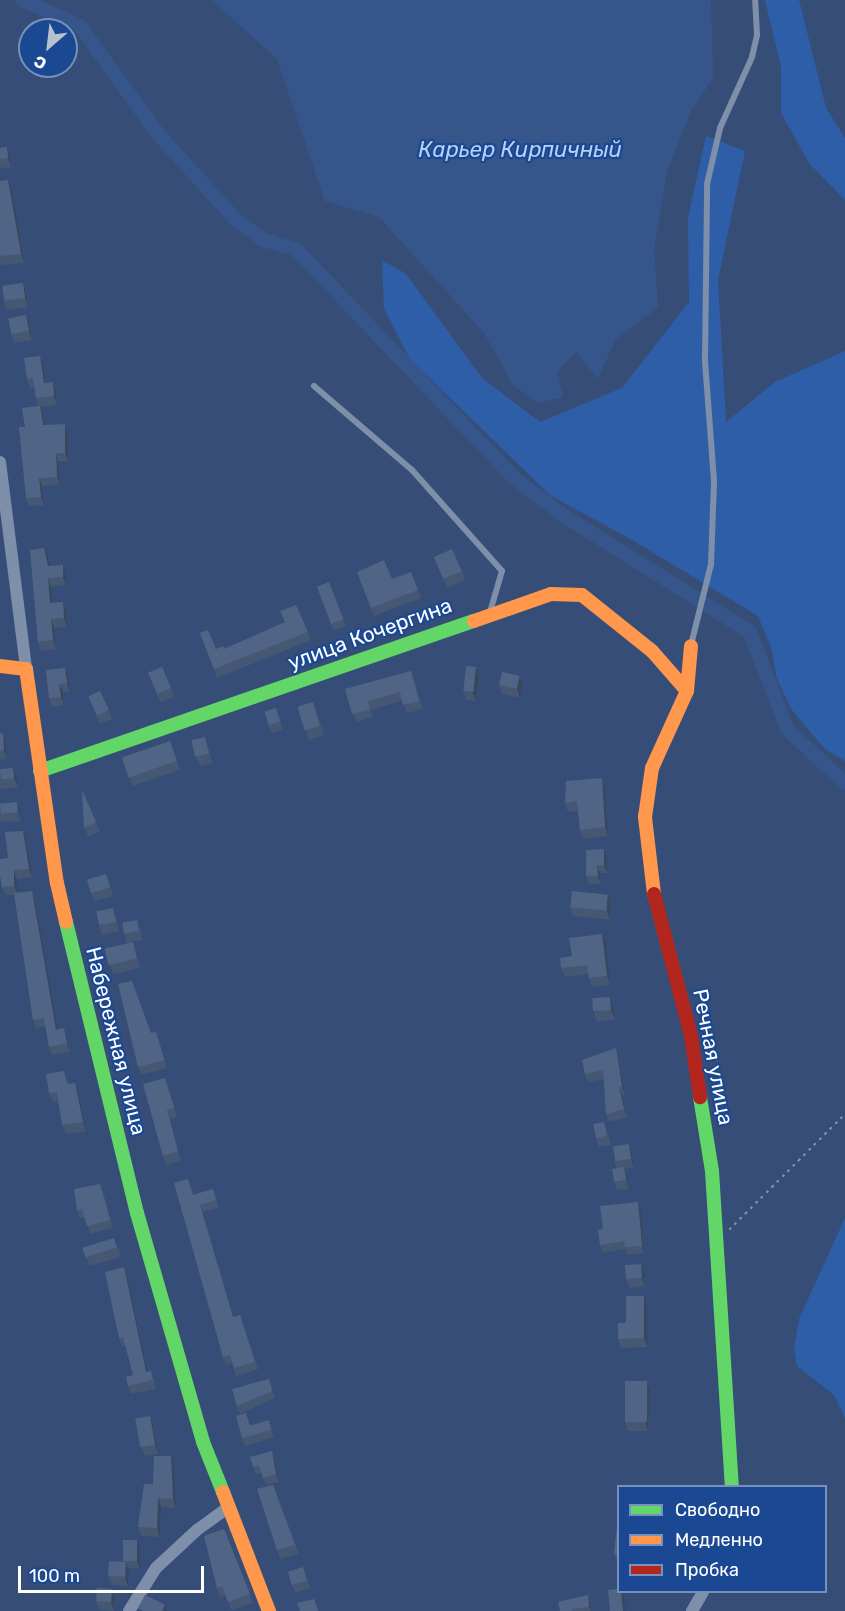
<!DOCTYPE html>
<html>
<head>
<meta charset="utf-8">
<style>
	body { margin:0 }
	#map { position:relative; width:845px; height:1611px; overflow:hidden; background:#364e77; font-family:Rubik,sans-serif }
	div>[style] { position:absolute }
	.green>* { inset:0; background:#2f5ea8 }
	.water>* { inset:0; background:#36568b }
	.canal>* { height:14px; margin:-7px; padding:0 7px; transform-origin:7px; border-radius:7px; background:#36568b }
	.path>* { height:2px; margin-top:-1px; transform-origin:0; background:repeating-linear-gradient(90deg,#7e8faa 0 3px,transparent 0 7.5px) }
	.lane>* { height:6px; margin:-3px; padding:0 3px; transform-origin:3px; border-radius:3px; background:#7e8faa }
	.street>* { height:12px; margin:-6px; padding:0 6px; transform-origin:6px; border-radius:6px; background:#7e8faa }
	.fast>* { height:14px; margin:-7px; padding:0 7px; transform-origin:7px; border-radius:7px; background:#63d668 }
	.slow>* { height:14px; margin:-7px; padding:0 7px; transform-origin:7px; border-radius:7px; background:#ff974d }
	.jam>* { height:14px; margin:-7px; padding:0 7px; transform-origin:7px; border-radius:7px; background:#b3261e }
	.wall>* { inset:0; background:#455772; transform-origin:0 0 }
	.shaded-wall>* { inset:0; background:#38475d }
	.building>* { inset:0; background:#506585; transform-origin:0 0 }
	span { translate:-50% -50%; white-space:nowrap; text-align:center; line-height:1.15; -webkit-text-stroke:4.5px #1b4892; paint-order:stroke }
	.street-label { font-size:21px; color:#fff }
	.water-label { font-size:22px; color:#b7d0f6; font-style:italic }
	.legend { position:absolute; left:617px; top:1485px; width:210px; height:108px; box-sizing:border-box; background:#1b4892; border:2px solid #7691be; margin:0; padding:8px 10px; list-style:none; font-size:18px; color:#fff }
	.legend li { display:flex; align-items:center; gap:12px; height:30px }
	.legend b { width:30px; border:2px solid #7691be }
	.north { position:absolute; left:18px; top:18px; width:60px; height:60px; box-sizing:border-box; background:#1b4892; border:2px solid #7691be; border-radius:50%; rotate:208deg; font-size:16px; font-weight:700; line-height:24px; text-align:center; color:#fff }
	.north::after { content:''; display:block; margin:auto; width:21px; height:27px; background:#b9c1cf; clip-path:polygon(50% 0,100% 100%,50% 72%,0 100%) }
	.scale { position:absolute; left:18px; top:1566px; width:186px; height:27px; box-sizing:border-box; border:3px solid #fff; border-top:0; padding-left:8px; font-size:18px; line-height:21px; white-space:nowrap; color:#fff; -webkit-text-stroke:4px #1b4892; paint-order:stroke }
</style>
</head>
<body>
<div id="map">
	<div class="green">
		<div style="clip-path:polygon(765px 0,799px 0,826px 108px,845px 138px,845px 200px,809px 163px,781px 113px,781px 66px)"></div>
		<div style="clip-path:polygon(706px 136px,745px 151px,718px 280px,726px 422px,775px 382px,845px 351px,845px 761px,824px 748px,792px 710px,777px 679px,771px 647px,758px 616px,634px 541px,550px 495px,410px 359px,384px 309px,382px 260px,406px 274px,482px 378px,540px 422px,622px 388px,689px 302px,688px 218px)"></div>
		<div style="clip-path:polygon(845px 1218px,845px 1418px,834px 1395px,797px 1366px,794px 1349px,799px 1319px)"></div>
	</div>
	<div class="water">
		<div style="clip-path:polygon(212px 0,711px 0,713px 78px,691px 111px,667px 172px,654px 249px,658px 307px,615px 340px,598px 379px,576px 352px,557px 372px,563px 397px,538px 403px,513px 385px,484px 333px,379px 217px,325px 201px,277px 59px)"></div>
	</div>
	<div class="canal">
		<div style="left:23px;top:0;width:63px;rotate:24.5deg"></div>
		<div style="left:80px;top:26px;width:135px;rotate:54.1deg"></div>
		<div style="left:159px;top:135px;width:115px;rotate:47.8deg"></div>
		<div style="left:236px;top:220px;width:34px;rotate:36deg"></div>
		<div style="left:264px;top:240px;width:33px;rotate:16deg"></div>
		<div style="left:296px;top:249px;width:316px;rotate:46.4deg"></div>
		<div style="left:514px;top:478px;width:65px;rotate:36.9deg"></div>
		<div style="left:566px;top:517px;width:217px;rotate:32deg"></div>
		<div style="left:750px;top:632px;width:104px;rotate:69.1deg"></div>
		<div style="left:787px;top:729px;width:79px;rotate:43deg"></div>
	</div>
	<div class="path">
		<div style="left:729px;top:1230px;width:164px;rotate:-45deg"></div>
	</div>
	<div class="lane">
		<div style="left:314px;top:386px;width:129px;rotate:40.6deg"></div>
		<div style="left:412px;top:470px;width:135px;rotate:48.3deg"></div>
		<div style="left:502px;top:571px;width:43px;rotate:106.3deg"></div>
		<div style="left:691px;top:645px;width:83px;rotate:-76.1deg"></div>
		<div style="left:711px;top:564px;width:83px;rotate:-87.9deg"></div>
		<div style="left:714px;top:481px;width:121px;rotate:-94.3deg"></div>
		<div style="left:705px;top:360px;width:176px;rotate:-89.3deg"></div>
		<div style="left:707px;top:184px;width:57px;rotate:-76.9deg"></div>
		<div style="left:720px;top:128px;width:78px;rotate:-65.7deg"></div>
		<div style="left:752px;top:57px;width:23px;rotate:-77deg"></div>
		<div style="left:757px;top:35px;width:35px;rotate:-93deg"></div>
	</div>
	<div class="street">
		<div style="left:0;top:462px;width:209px;rotate:82.8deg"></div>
		<div style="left:129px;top:1611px;width:51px;rotate:-57.9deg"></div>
		<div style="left:156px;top:1568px;width:56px;rotate:-42.8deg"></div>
		<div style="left:197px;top:1530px;width:39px;rotate:-36deg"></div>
		<div style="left:692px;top:1611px;width:22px;rotate:-60deg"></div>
	</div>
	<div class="fast">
		<div style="left:40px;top:771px;width:459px;rotate:-19.1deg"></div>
		<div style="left:66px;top:922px;width:300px;rotate:76.3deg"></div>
		<div style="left:137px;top:1213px;width:238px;rotate:73.9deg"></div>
		<div style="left:203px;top:1442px;width:54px;rotate:68.2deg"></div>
		<div style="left:700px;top:1097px;width:75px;rotate:80.8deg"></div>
		<div style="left:712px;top:1171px;width:316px;rotate:86.4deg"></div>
	</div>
	<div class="slow">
		<div style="left:474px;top:621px;width:82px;rotate:-19.3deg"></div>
		<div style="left:551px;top:594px;width:31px;rotate:2deg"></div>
		<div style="left:582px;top:595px;width:90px;rotate:38.7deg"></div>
		<div style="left:652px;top:651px;width:53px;rotate:48.8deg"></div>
		<div style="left:0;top:666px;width:26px;rotate:7deg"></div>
		<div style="left:26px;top:669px;width:216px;rotate:81.8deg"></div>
		<div style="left:57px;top:883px;width:40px;rotate:77deg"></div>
		<div style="left:654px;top:894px;width:78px;rotate:-96.7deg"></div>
		<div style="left:645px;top:817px;width:49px;rotate:-81.9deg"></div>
		<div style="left:652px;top:768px;width:85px;rotate:-65.6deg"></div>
		<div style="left:687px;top:691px;width:45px;rotate:-84.9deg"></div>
		<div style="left:223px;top:1492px;width:128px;rotate:68.9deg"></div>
	</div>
	<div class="jam">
		<div style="left:654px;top:894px;width:147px;rotate:75.4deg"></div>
		<div style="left:691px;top:1036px;width:62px;rotate:81.6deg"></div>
	</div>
	<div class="wall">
		<div style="clip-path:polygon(7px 147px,10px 156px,11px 167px,0 168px,0 148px)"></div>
		<div style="clip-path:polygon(0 181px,12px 189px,24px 263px,0 265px)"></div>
		<div style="clip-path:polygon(23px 283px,26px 292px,28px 307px,7px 310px,4px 301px)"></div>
		<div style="clip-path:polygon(29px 324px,32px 340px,14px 343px,11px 334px)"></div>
		<div style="clip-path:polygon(40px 356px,43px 364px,46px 383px,53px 382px,56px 391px,57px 405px,40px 407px,43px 413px,44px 425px,68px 432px,68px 461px,58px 461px,60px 484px,42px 486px,44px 505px,29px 506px,26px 498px,25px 427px,38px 406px,36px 398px,34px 387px,30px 388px,27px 379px)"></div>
		<div style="clip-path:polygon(48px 556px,49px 566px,66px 573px,66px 585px,51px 587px,52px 603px,63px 602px,66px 610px,67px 627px,54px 628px,56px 649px,41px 651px,38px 642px)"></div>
		<div style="clip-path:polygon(434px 557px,462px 571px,465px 580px,447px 588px)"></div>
		<div style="clip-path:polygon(357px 572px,392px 579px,411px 572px,421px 598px,374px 616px)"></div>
		<div style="left:329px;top:582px;width:47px;height:13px;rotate:69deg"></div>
		<div style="clip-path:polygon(308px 632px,311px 640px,217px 678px,200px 633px,216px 649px,224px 649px)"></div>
		<div style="left:162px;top:667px;width:32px;height:15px;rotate:68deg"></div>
		<div style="clip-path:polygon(46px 670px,68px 676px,70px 692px,63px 692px,64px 705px,52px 707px,49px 698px)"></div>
		<div style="clip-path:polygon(411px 671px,423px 709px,407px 713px,402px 701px,371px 710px,373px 717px,356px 722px,345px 689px)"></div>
		<div style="clip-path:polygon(479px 676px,476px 701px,466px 700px,463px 691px)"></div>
		<div style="clip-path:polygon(499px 685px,523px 685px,520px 698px,502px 694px)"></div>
		<div style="clip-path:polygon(88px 696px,109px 710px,112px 719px,100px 724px)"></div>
		<div style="clip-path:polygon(264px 711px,279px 717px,283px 730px,271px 733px)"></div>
		<div style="clip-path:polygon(316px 711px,324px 735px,309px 740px,306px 731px)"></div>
		<div style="clip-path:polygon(3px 733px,6px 742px,7px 759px,0 760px,0 734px)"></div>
		<div style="clip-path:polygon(208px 746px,212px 763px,200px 766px,196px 757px)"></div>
		<div style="clip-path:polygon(173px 750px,180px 770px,132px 786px,122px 757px)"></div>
		<div style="clip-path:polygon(13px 768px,17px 777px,18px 787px,0 789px,0 769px)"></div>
		<div style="clip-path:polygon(602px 778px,605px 787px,608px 836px,583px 839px,580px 830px,578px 811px,568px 812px,565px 803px)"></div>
		<div style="clip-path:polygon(0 803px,20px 811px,21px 821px,0 822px)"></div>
		<div style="left:96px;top:822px;width:10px;height:13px;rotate:66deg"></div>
		<div style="clip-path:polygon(26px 839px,33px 877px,17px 879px,17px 893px,32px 891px,35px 900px,57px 1029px,67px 1037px,70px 1052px,52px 1055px,49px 1047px,45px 1026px,36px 1028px,33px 1020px,14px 895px,5px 895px,2px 887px,8px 858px)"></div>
		<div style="clip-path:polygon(604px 849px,607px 857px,607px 873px,600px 873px,601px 884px,589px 884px,586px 876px)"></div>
		<div style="clip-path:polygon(106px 874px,113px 896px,94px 901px,91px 892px)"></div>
		<div style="clip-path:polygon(611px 904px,610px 920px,573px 916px,570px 907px)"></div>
		<div style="clip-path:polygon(116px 917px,119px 931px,102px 935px,99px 926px)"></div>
		<div style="clip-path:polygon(140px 929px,142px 940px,127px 943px,124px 934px)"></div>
		<div style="clip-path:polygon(602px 934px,606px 943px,610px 985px,592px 987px,588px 974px,565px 977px,561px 968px,572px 956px)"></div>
		<div style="clip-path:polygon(133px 942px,140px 968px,113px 974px,110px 965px)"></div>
		<div style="clip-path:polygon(613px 1006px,615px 1019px,597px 1022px,594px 1013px)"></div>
		<div style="clip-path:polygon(159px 1040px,167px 1068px,141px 1075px,138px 1067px)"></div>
		<div style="clip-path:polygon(616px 1048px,618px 1057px,625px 1095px,622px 1095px,627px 1117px,609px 1122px,606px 1114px,604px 1079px,588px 1082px,585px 1074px)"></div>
		<div style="clip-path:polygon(68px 1080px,68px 1084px,78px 1092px,86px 1131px,66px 1134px,62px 1125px,58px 1101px,53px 1102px,49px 1093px)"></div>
		<div style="clip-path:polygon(168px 1087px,177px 1117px,170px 1119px,181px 1160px,166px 1165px,163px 1156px)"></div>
		<div style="clip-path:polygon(604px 1122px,611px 1145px,599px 1147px,596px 1138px)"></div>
		<div style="clip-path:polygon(632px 1153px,634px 1167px,624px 1169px,627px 1176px,629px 1189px,617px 1190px,614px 1181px,617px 1168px,614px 1161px)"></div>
		<div style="clip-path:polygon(188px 1179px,193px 1195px,213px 1189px,219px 1208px,202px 1212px,233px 1317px,240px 1315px,258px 1369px,236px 1376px,232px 1363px,226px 1365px,223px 1357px)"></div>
		<div style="clip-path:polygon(103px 1192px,113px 1228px,90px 1234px,85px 1217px,80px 1218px,77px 1210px)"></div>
		<div style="clip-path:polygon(641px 1209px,644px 1253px,627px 1255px,625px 1249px,603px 1253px,600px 1245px,603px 1229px)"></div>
		<div style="clip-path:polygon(118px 1247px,121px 1257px,89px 1266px,83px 1248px)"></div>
		<div style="clip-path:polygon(124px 1267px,127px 1275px,147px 1372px,154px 1379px,156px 1389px,131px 1394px,128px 1386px,133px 1375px,126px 1345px,122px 1346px,119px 1338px)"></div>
		<div style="clip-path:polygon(644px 1273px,645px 1286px,630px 1288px,626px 1279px)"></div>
		<div style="clip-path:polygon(647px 1305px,648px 1347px,621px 1348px,618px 1339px,626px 1323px)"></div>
		<div style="clip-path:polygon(269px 1379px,275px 1398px,240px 1414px,237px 1406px)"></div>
		<div style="clip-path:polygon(647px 1381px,650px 1390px,648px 1431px,628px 1431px,625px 1422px)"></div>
		<div style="clip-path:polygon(269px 1420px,274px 1437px,245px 1446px,242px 1438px,250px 1425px)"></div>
		<div style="clip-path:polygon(153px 1425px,158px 1454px,145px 1456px,141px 1447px)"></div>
		<div style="clip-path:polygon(272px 1451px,275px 1459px,279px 1482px,266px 1485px,261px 1473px,256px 1474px,253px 1467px)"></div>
		<div style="clip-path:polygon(174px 1465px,176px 1508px,161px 1507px,160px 1537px,141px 1536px,138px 1527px,153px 1484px)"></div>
		<div style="clip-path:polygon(273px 1485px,299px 1554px,280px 1559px,257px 1489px)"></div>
		<div style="clip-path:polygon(618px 1526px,618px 1561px,617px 1561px,614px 1554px)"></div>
		<div style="clip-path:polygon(224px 1529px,253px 1603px,231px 1610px,226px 1595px,220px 1597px,217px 1588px)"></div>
		<div style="clip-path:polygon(137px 1540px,140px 1548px,140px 1569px,128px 1568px,129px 1571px,128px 1586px,112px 1585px,108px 1576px,122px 1562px,122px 1561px)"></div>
		<div style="clip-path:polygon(303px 1567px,310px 1588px,295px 1593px,292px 1584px)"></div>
		<div style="clip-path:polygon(112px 1589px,115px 1598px,114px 1611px,99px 1610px,96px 1601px)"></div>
		<div style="clip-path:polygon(588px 1595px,590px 1603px,591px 1611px,560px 1611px)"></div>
	</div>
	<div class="shaded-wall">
		<div style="clip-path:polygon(7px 147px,10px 156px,11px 167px,8px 158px)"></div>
		<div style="clip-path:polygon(8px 180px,12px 189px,24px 263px,21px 254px)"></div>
		<div style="clip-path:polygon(23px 283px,26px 292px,28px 307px,25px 298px)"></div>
		<div style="clip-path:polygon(26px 315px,29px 324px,32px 340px,29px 331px)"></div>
		<div style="clip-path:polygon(40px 356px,43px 364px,47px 392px,44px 383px)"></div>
		<div style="clip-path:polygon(53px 382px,56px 391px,57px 405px,54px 396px)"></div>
		<div style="clip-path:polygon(40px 406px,43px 413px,46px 432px,43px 425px)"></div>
		<div style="clip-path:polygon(65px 424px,68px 432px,68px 461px,65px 453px)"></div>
		<div style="clip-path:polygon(56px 453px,58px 461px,60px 484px,57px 477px)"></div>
		<div style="clip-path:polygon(39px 478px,42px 486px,44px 505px,41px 497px)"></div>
		<div style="clip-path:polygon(44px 548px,48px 556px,51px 575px,48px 566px)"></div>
		<div style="clip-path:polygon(63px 565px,66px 573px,66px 585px,63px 577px)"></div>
		<div style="clip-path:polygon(48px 578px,51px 587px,53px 612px,50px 603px)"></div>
		<div style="clip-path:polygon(63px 602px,66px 610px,67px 627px,64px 618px)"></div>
		<div style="clip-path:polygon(51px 619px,54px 628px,56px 649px,53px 640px)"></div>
		<div style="clip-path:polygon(476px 667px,479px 676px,476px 701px,472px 692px)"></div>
		<div style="clip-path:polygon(65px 668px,68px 676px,70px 692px,67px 683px)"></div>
		<div style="clip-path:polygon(520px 676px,523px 685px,520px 698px,517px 689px)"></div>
		<div style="clip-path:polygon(59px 684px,63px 692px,64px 705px,61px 697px)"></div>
		<div style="clip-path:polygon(3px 733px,6px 742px,7px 759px,4px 750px)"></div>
		<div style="clip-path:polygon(13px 768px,17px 777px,18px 787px,14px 778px)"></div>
		<div style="clip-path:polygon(602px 778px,605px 787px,608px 836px,605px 827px)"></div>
		<div style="clip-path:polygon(17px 802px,20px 811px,21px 821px,18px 812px)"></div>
		<div style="clip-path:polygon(23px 831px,26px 839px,33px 877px,29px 869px)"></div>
		<div style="clip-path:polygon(604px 849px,607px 857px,607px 873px,604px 865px)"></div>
		<div style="clip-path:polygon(597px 865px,600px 873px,601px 884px,598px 876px)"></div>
		<div style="clip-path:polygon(14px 870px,17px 879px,18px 894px,14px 886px)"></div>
		<div style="clip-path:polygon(32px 891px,35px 900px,59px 1038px,56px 1030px)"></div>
		<div style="clip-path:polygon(608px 895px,611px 904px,610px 920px,607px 911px)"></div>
		<div style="clip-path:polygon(602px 934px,606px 943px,610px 985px,607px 976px)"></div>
		<div style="clip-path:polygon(610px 997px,613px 1006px,615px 1019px,611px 1010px)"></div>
		<div style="clip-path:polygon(64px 1028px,67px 1037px,70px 1052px,67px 1043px)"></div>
		<div style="clip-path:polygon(616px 1048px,618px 1057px,625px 1095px,622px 1087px)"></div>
		<div style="clip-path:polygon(75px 1083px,78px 1092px,86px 1131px,83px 1122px)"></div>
		<div style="clip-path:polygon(619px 1087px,622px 1095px,627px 1117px,624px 1109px)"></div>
		<div style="clip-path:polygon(167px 1110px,170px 1119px,181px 1160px,178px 1151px)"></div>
		<div style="clip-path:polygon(629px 1144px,632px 1153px,634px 1167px,631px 1159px)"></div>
		<div style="clip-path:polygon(624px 1167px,627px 1176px,629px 1189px,626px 1180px)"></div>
		<div style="clip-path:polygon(638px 1202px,641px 1209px,644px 1253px,642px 1246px)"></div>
		<div style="clip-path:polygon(641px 1264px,644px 1273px,645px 1286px,642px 1278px)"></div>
		<div style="clip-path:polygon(124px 1267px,127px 1275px,149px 1380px,146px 1372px)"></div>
		<div style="clip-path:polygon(644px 1296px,647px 1305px,648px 1347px,644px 1338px)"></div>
		<div style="clip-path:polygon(647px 1381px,650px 1390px,648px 1431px,645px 1422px)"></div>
		<div style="clip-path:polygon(150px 1416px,153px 1425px,158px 1454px,155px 1445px)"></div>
		<div style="clip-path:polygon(272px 1451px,275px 1459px,279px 1482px,276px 1474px)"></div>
		<div style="clip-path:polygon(171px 1456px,174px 1465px,176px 1508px,173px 1499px)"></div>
		<div style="clip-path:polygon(158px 1498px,161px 1507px,160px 1537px,157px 1528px)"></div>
		<div style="clip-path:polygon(137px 1540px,140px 1548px,140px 1569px,137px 1561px)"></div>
		<div style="clip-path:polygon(126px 1562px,129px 1571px,128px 1586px,125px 1577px)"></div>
		<div style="clip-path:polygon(112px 1589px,115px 1598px,114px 1611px,111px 1602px)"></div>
		<div style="clip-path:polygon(621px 1592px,624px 1597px,625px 1611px,623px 1611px)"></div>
		<div style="clip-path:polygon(588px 1595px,590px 1603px,591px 1611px,589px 1607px)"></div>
		<div style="clip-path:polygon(165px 1605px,168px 1611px,162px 1611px)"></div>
	</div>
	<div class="building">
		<div style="clip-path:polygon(7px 147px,8px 158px,0 159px,0 148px)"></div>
		<div style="clip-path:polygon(8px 180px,21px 254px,0 256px,0 181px)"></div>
		<div style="left:23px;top:283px;width:15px;height:21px;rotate:82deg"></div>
		<div style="left:26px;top:315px;width:16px;height:18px;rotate:79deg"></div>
		<div style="clip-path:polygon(40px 356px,44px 383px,53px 382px,54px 396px,36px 398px,33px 378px,27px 379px,24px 358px)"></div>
		<div style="clip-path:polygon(40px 406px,43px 425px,65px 424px,65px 453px,56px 453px,57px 477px,39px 478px,41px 497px,26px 498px,19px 427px,25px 427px,22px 408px)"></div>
		<div style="clip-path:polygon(44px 548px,48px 566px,63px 565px,63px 577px,48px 578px,50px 603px,63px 602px,64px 618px,51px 619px,53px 640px,38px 642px,30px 550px)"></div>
		<div style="left:452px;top:549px;width:24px;height:20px;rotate:66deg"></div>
		<div style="clip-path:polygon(384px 560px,392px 579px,411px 572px,418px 590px,371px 608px,357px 572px)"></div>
		<div style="left:329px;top:582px;width:40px;height:13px;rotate:69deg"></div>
		<div style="clip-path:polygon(296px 605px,308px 632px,214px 669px,200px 633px,208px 630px,216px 649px,223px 646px,224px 649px,285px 622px,280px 611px)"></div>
		<div style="left:466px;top:666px;width:10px;height:25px;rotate:6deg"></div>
		<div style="left:162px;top:667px;width:23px;height:15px;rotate:67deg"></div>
		<div style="clip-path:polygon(65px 668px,67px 683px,59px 684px,61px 697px,49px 698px,46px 670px)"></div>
		<div style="clip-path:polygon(411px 671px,419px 701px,403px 705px,400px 692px,368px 701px,370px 709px,352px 714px,345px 689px)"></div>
		<div style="left:502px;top:672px;width:18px;height:13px;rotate:13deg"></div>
		<div style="left:100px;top:691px;width:21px;height:13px;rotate:65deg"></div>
		<div style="left:313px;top:702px;width:25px;height:16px;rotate:74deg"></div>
		<div style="left:276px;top:708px;width:14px;height:12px;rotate:73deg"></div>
		<div style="clip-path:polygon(3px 733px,4px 750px,0 751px,0 734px)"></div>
		<div style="left:205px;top:737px;width:17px;height:14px;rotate:77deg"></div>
		<div style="left:170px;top:741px;width:21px;height:51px;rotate:71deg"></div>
		<div style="left:13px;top:768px;width:10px;height:13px;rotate:84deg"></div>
		<div style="clip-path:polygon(602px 778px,605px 827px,580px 830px,577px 801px,565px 803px,566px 781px)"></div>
		<div style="clip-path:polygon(82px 792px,83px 792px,96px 822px,84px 828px)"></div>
		<div style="left:17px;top:802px;width:10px;height:17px;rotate:84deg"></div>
		<div style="clip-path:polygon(23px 831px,29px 869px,14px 870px,14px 886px,2px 887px,0 876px,0 859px,8px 858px,5px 832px)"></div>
		<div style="clip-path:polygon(604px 849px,604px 865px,597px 865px,598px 876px,586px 876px,586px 850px)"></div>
		<div style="left:106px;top:874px;width:14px;height:20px;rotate:73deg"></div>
		<div style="clip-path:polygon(32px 891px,56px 1030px,64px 1028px,67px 1043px,49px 1047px,44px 1018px,33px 1020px,14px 893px)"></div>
		<div style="left:572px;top:891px;width:36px;height:16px;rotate:6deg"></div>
		<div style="left:113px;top:908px;width:14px;height:17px;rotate:78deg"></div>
		<div style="left:137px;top:920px;width:11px;height:15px;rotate:80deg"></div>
		<div style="clip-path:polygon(602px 934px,607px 976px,589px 978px,587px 965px,561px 968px,560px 958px,572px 956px,569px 938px)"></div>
		<div style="left:133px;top:942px;width:17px;height:29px;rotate:77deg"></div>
		<div style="clip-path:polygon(132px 981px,151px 1033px,156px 1032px,164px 1060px,138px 1067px,118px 984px)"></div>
		<div style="left:610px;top:997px;width:13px;height:18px;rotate:86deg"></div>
		<div style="clip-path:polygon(616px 1048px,622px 1087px,619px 1087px,624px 1109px,606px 1114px,603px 1070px,585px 1074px,582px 1060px)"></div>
		<div style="clip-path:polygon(64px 1071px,67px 1084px,75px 1083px,83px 1122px,62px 1125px,57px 1092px,49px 1093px,46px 1074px)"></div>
		<div style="clip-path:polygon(165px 1078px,174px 1108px,167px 1110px,178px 1151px,163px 1156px,143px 1084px)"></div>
		<div style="left:604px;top:1122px;width:14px;height:11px;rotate:78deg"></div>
		<div style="left:629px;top:1144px;width:15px;height:16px;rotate:82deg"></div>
		<div style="left:624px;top:1167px;width:13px;height:12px;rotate:81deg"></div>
		<div style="clip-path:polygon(188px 1179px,193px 1195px,213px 1189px,216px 1200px,200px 1205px,233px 1317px,240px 1315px,255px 1362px,234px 1368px,230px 1355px,223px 1357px,174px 1183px)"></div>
		<div style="clip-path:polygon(100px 1184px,110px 1220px,87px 1226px,82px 1209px,77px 1210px,74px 1189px)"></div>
		<div style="clip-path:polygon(638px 1202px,642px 1246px,625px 1247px,624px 1241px,600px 1245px,598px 1230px,603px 1229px,600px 1206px)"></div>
		<div style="left:114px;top:1238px;width:10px;height:33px;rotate:73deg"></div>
		<div style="left:641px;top:1264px;width:14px;height:16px;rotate:86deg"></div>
		<div style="clip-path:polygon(124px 1267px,146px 1372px,151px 1371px,153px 1380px,128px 1386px,126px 1377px,133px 1375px,123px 1337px,119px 1338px,105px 1272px)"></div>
		<div style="clip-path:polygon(626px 1296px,644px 1296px,644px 1338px,618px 1339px,618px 1323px,626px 1323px)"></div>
		<div style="clip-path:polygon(269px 1379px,272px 1391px,237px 1406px,232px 1389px)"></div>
		<div style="left:625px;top:1381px;width:22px;height:41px"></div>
		<div style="clip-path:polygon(246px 1413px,250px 1426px,269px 1420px,271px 1430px,242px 1438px,236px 1416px)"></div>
		<div style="left:150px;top:1416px;width:29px;height:15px;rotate:80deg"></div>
		<div style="clip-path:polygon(272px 1451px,276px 1474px,263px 1478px,259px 1465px,253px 1467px,250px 1457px)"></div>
		<div style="clip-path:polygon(154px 1456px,171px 1456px,173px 1499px,158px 1498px,157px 1528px,138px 1527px,144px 1484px,153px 1484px)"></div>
		<div style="clip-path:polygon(273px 1485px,295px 1545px,277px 1550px,257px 1489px)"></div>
		<div style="clip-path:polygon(617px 1526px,618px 1526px,618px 1554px,614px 1554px)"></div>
		<div style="clip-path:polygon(224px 1529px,250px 1594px,228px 1602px,222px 1586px,217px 1588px,204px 1536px)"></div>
		<div style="left:123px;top:1540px;width:14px;height:21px"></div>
		<div style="left:109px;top:1561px;width:17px;height:15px;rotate:3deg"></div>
		<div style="left:303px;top:1567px;width:14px;height:16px;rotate:73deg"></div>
		<div style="left:97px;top:1588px;width:15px;height:13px;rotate:4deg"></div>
		<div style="clip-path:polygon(618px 1589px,618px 1592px,621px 1592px,623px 1611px,610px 1611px,608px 1590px)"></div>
		<div style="clip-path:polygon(145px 1595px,165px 1605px,162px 1611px,143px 1611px,138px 1608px)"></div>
		<div style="clip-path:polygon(588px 1595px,589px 1607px,572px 1609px,572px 1611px,560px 1611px,558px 1602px)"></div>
		<div style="clip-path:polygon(314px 1599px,318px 1611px,300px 1611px,297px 1603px)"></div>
	</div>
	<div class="street-label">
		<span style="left:370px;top:634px;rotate:-20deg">улица Кочергина</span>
		<span style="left:116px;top:1041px;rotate:76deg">Набережная улица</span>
		<span style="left:713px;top:1057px;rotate:79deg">Речная улица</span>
	</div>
	<div class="water-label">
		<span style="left:520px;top:150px">Карьер Кирпичный</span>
	</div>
	<ul class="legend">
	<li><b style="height:8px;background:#63d668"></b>Свободно</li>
	<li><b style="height:8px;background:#ff974d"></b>Медленно</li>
	<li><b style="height:8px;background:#b3261e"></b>Пробка</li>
	</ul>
	<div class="north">С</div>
	<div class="scale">100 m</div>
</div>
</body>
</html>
